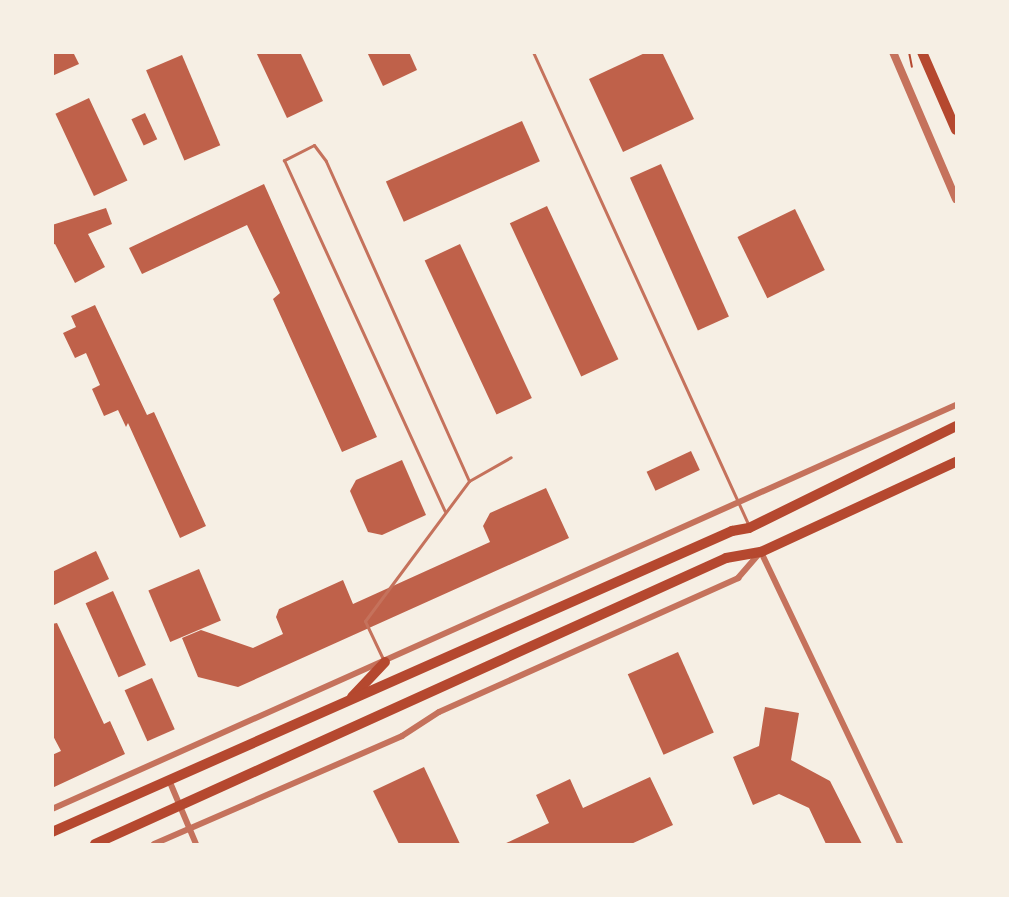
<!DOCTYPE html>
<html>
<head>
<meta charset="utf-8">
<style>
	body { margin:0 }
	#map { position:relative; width:1009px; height:897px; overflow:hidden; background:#f6efe4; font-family:Bitter,serif }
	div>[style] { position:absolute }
	.building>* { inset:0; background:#bf614a; transform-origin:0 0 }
	.path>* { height:2px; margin:-1px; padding:0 1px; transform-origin:1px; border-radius:1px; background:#b5482f }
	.service>* { height:3px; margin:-1.5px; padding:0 1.5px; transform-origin:1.5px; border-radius:1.5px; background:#c5725c }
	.minor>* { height:6px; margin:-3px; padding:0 3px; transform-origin:3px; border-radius:3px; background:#c5725c }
	.tertiary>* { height:8px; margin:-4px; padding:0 4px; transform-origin:4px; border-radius:4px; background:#c5725c }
	.primary>* { height:10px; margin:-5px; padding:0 5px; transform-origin:5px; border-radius:5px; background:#b5482f }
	span { translate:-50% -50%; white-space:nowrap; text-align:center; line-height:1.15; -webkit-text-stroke:6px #f6efe4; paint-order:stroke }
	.frame { position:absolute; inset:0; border:54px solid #f6efe4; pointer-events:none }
</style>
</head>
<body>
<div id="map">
	<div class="building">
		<div style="clip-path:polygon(52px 52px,73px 52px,79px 64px,52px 76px)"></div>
		<div style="clip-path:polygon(256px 52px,300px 52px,323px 101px,287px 118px)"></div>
		<div style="clip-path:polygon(367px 52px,409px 52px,417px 70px,383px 86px)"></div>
		<div style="clip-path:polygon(647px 52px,662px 52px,694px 119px,623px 152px,589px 79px)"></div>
		<div style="left:182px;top:55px;width:98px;height:39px;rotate:67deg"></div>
		<div style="left:89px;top:98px;width:91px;height:37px;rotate:65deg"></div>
		<div style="left:145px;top:113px;width:29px;height:15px;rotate:65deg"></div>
		<div style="left:522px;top:121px;width:44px;height:149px;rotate:66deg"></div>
		<div style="left:661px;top:164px;width:167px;height:34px;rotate:66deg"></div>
		<div style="clip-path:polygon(264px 184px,377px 437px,342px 452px,273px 299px,280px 293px,247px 225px,142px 274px,129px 248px)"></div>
		<div style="left:547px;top:206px;width:169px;height:41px;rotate:65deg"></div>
		<div style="clip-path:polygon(106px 208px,112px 224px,88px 234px,105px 267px,75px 283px,55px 244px,52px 245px,52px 225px)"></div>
		<div style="left:795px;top:209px;width:68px;height:64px;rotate:64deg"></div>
		<div style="left:460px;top:244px;width:170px;height:39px;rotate:65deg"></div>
		<div style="clip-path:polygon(95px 305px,147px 415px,154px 412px,206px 526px,180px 538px,128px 423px,126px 427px,118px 410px,104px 416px,92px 389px,100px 385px,86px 353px,75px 358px,63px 333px,76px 327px,71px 316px)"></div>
		<div style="left:691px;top:451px;width:21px;height:49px;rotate:65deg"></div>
		<div style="clip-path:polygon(402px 460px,426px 515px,382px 535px,368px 532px,350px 491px,356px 480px)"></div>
		<div style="clip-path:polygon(546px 488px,569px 538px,238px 687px,198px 677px,182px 638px,201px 630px,253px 648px,283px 634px,276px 617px,279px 609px,343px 580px,353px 604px,490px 542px,483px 526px,490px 513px)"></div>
		<div style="clip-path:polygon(96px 551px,109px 579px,52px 606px,52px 572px)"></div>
		<div style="left:199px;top:569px;width:56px;height:55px;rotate:67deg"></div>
		<div style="left:113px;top:591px;width:81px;height:30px;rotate:66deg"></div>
		<div style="clip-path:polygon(57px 623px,104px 724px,110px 721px,125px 754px,52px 788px,52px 755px,61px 751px,52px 734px,52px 624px)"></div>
		<div style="left:678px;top:652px;width:88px;height:55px;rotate:66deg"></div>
		<div style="left:152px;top:678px;width:56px;height:30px;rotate:66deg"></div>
		<div style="clip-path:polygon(765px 707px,799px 713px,791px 760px,830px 781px,862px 844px,826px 844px,809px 808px,779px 794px,753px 805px,733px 757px,759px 746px)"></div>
		<div style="clip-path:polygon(424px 767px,460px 844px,399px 844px,373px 791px)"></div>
		<div style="clip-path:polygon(650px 777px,673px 825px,631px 844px,504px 844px,549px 823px,536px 795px,570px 779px,583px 808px)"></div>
	</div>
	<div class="path">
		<div style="left:909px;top:52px;width:15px;rotate:79deg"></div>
	</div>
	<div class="service">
		<div style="left:533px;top:52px;width:521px;rotate:65.5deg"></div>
		<div style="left:469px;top:481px;width:48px;rotate:-29.7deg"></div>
		<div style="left:383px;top:659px;width:42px;rotate:-115.3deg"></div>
		<div style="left:365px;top:621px;width:174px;rotate:-53.4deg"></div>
		<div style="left:469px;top:481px;width:350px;rotate:-114.1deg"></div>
		<div style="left:326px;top:161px;width:20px;rotate:-127deg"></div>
		<div style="left:314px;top:145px;width:34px;rotate:153deg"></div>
		<div style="left:284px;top:160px;width:386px;rotate:65.4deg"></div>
	</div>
	<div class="minor">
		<div style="left:169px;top:780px;width:69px;rotate:67.1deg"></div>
		<div style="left:52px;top:809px;width:990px;rotate:-24.08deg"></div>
		<div style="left:154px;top:844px;width:270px;rotate:-23.5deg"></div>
		<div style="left:402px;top:736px;width:44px;rotate:-33deg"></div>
		<div style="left:439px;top:712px;width:328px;rotate:-24.1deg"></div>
		<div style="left:738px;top:578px;width:35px;rotate:-49deg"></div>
		<div style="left:761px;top:552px;width:323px;rotate:64.5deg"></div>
	</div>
	<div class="tertiary">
		<div style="left:893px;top:52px;width:160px;rotate:66.8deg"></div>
	</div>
	<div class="primary">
		<div style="left:922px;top:52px;width:85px;rotate:66.4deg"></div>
		<div style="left:352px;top:697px;width:48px;rotate:-46.7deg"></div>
		<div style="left:52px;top:832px;width:744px;rotate:-23.88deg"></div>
		<div style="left:732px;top:531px;width:17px;rotate:-10deg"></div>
		<div style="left:749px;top:528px;width:231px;rotate:-26.2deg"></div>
		<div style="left:95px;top:844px;width:693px;rotate:-24.38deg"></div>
		<div style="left:726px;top:558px;width:36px;rotate:-10deg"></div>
		<div style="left:761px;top:552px;width:215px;rotate:-24.8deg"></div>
	</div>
	<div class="frame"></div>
</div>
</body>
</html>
